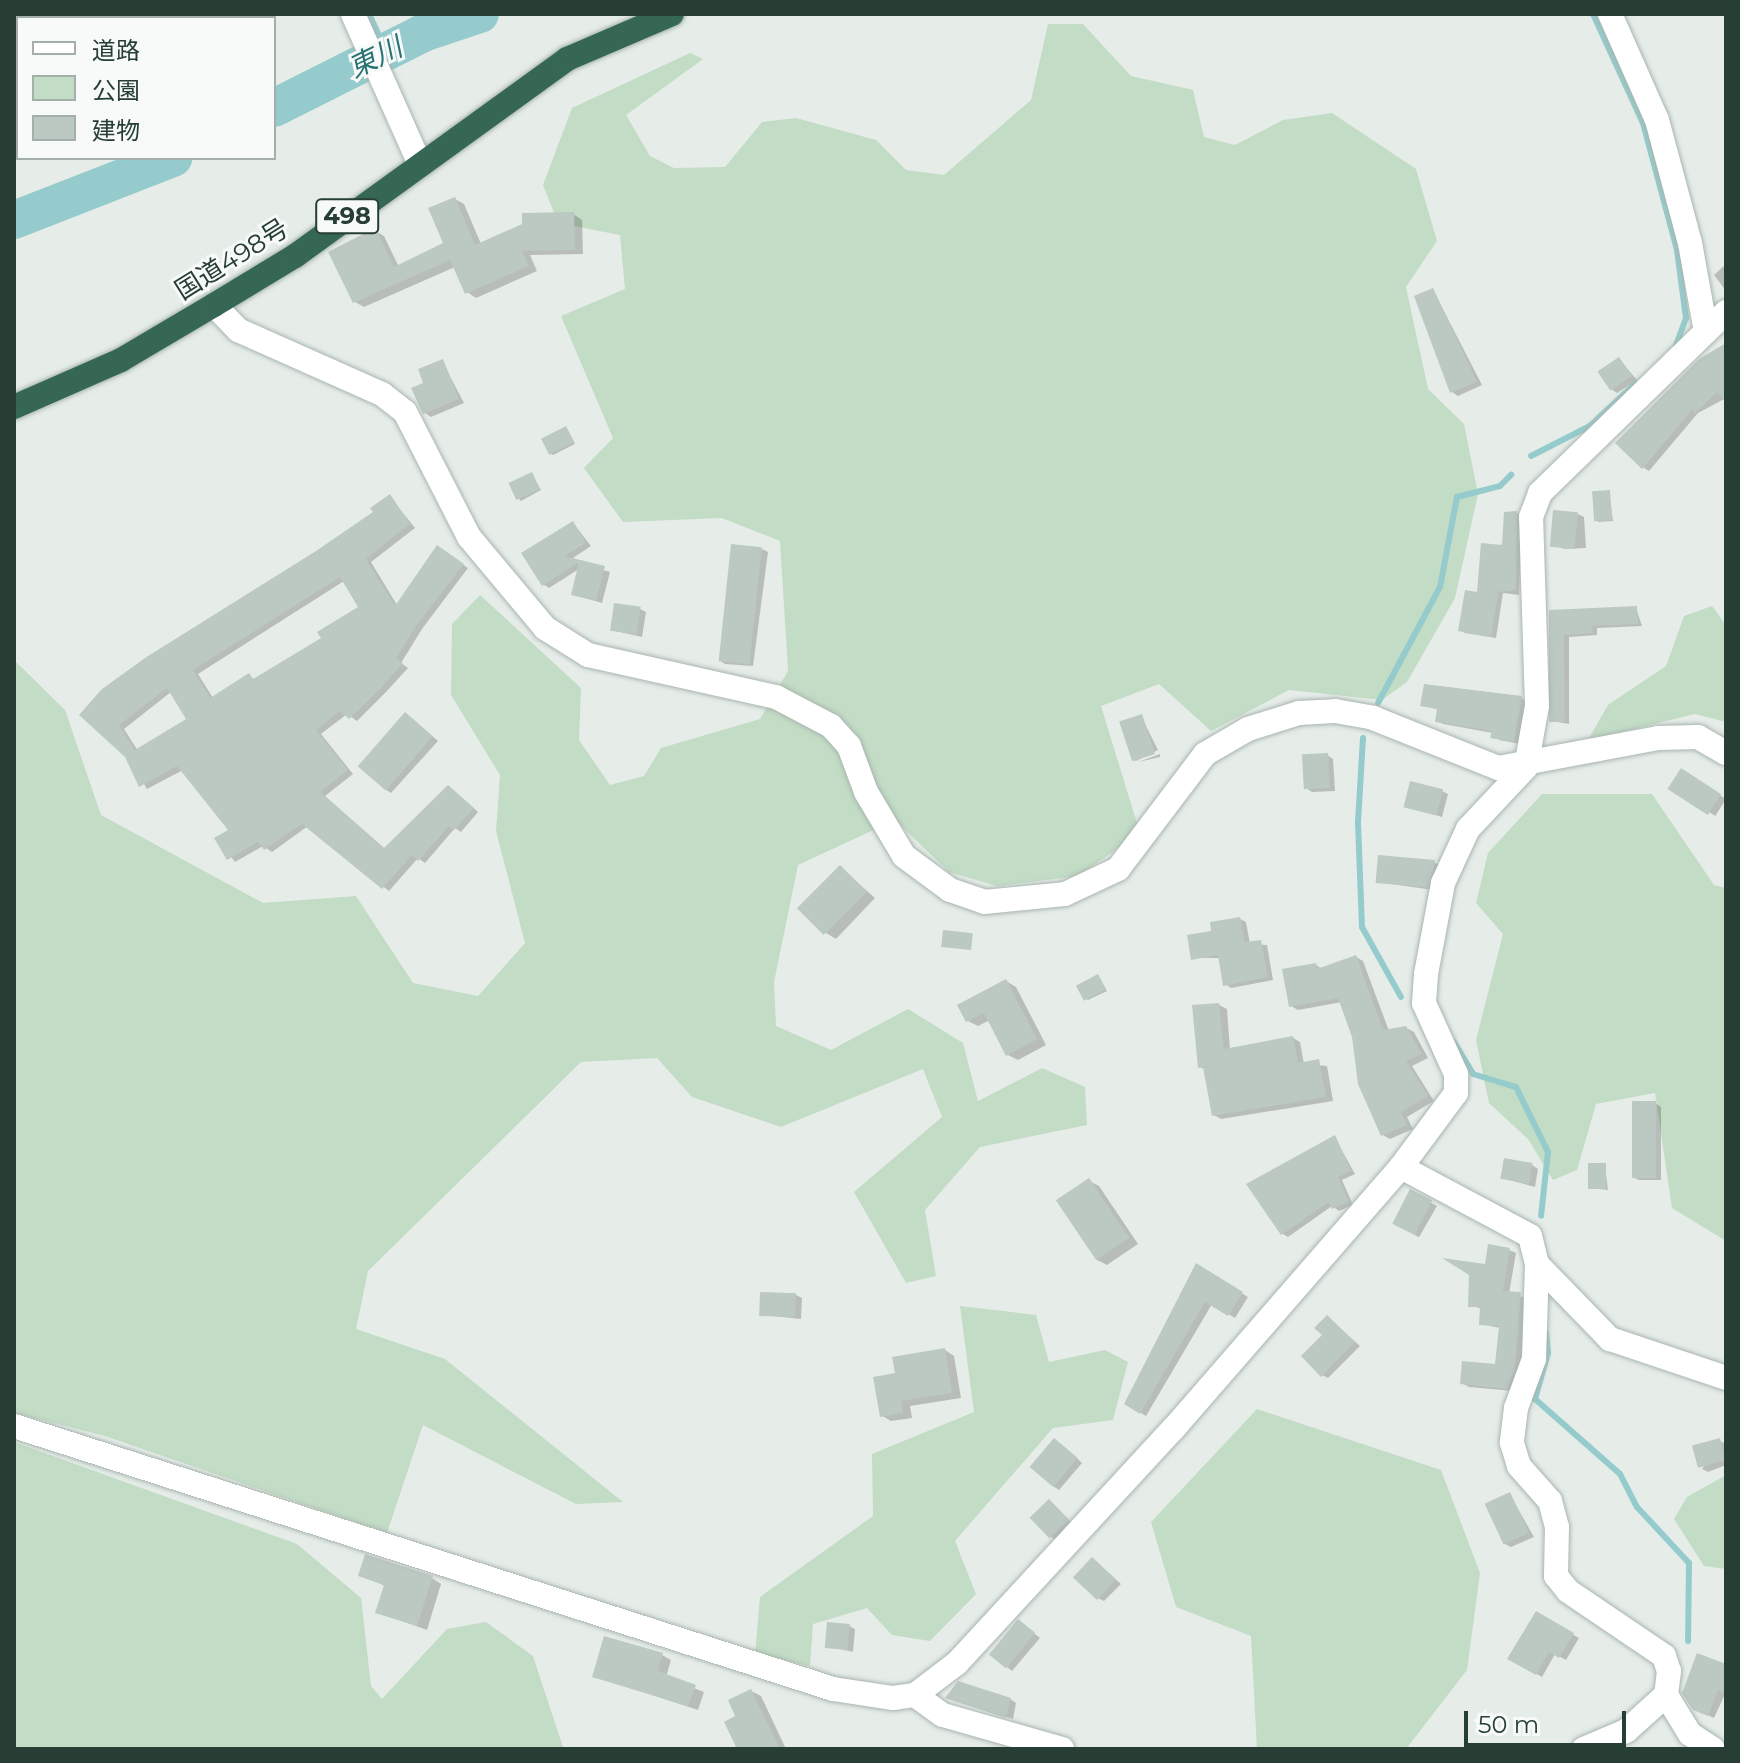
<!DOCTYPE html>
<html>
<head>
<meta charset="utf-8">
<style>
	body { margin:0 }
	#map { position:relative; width:1740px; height:1763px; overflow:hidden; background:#e6ede9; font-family:Montserrat,"Noto Sans JP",sans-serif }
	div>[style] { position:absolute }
	.green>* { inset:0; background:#c2dcc5 }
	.shadow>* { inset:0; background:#0003; transform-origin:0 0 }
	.stream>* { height:6px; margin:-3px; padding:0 3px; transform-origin:3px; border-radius:3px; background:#95cbcc }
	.river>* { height:38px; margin:-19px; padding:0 19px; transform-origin:19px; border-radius:19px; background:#95cbcc }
	.building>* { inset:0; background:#bcc8c2; transform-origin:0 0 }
	.roads { filter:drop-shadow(0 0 2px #a9b5af) drop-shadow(0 0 2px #a9b5af) }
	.minor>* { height:24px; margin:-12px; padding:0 12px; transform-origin:12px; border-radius:12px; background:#fff }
	.highway>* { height:24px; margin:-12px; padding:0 12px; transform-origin:12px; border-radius:12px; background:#366755 }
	span { translate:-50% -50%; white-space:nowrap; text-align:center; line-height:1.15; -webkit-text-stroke:6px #f7faf8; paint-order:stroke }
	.shield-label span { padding:2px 6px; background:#f7faf8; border:2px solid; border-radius:6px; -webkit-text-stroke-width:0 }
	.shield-label { font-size:24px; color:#273e34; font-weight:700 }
	.street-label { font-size:26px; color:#273e34 }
	.water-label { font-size:28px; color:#277274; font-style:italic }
	.frame { position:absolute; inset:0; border:16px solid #273e34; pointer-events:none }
	.legend { position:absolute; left:16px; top:16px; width:260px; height:144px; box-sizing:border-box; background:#f7faf8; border:2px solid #a4afaa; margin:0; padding:10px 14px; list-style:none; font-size:24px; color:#273e34 }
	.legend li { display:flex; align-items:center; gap:16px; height:40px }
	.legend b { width:40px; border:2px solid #a4afaa }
	.scale { position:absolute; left:1464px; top:1711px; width:162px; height:36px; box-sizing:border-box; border:4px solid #273e34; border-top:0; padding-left:10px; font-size:24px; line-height:28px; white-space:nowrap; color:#273e34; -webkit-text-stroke:6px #f7faf8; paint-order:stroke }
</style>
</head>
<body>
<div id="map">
	<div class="green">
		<div style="clip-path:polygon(1048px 24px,1083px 24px,1131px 76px,1193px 90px,1204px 137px,1235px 145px,1283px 120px,1332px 113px,1416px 169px,1437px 241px,1406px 287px,1428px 389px,1464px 424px,1478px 494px,1455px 598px,1407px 682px,1382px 700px,1289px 690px,1211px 731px,1159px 684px,1101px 706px,1140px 833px,1078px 876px,997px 886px,949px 872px,895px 820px,798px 865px,774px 982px,776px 1026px,831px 1050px,908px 1009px,963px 1043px,978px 1101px,1042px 1068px,1085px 1087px,1087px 1125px,980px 1147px,925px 1210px,936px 1276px,906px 1283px,854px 1192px,942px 1117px,923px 1069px,781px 1127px,692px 1097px,657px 1058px,581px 1062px,368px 1271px,356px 1329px,445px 1359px,623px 1502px,576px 1504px,423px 1425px,387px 1533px,105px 1436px,14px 1413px,14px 660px,65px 710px,101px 815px,263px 903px,356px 896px,413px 983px,478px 996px,525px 943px,496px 831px,500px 775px,451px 695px,452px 624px,480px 595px,581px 688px,579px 740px,610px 785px,644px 776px,661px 748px,760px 719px,788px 671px,780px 541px,722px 518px,623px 522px,584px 468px,613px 438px,561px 316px,625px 289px,620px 235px,558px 223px,543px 185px,572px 108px,690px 53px,703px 59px,626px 115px,650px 156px,674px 168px,725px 167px,762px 122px,796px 118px,876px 140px,906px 170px,944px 175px,1031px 100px)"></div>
		<div style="clip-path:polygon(1712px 606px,1726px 625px,1726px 722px,1695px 714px,1588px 740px,1608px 705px,1666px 666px,1684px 616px)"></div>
		<div style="clip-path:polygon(1542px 794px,1652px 794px,1714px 885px,1726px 888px,1726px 1241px,1672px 1208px,1655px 1093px,1596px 1104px,1577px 1170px,1553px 1180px,1528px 1139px,1489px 1103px,1476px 1040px,1503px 934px,1476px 903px,1488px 853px)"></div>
		<div style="clip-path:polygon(960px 1306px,1036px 1315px,1049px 1362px,1105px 1350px,1128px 1362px,1113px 1420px,1053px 1428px,955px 1541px,976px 1594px,930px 1641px,892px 1635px,867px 1608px,813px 1624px,810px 1666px,755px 1654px,760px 1597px,873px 1516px,872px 1454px,974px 1412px)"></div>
		<div style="clip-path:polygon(1257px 1409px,1441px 1470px,1480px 1573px,1467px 1670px,1406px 1749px,1257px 1749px,1251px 1636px,1176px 1607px,1151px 1522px)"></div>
		<div style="clip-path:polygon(14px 1442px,297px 1544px,361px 1598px,371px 1686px,382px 1699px,447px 1629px,486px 1622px,533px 1656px,563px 1747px,568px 1749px,14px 1749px)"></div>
		<div style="clip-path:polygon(1726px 1475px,1726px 1569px,1704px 1566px,1674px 1519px,1687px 1497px)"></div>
	</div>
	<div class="shadow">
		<div style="left:18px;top:51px;width:26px;height:4px;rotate:90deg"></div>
		<div style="clip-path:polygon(455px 199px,464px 204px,481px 244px,573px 214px,582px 220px,583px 254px,530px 255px,537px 271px,476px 298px,467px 292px,455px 267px,364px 307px,355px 302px,375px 231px,384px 236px,399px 267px,445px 244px)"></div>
		<div style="clip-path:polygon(1726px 264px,1726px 291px,1714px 275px)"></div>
		<div style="clip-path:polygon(1433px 290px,1482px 385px,1458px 396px,1452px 392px)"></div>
		<div style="clip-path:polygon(1726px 344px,1726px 398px,1698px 413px,1649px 471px,1644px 468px,1618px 443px)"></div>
		<div style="clip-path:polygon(1619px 359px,1637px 380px,1617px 393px,1611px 389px)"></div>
		<div style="clip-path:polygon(442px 361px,464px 403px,431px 417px,425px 413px,426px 384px)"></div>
		<div style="clip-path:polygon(566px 428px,575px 444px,553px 455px,551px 454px)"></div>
		<div style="clip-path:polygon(532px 475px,541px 490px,521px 501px,519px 499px)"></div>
		<div style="clip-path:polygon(1609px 492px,1613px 521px,1598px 522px,1596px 520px)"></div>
		<div style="clip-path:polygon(evenodd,390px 497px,415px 528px,371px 562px,397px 605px,444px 551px,468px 568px,422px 629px,401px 663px,408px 668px,386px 692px,357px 721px,347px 714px,321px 734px,353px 774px,325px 796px,385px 849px,454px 791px,478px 812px,461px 832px,455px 828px,425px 863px,418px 858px,389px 891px,308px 826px,272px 852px,263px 846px,235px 862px,217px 838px,231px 830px,183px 770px,147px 789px,127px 755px,82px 715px,376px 513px,390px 497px,344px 581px,361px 607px,323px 638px,256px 680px,249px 676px,213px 698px,198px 674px,344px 581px,390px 497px,171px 692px,188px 719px,138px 751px,124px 729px,171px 692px)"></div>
		<div style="clip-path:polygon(1517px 513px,1522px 516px,1519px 595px,1503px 593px,1496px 638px,1465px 633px,1460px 630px)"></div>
		<div style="clip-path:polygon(1578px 514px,1584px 517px,1586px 548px,1564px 549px,1558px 546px)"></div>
		<div style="clip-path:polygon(573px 523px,591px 546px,570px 560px,610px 572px,602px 603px,573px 594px,579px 569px,549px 588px,543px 584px)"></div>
		<div style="clip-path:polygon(762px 549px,768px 552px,753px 666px,725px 664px,719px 660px)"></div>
		<div style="clip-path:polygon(1636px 608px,1642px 626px,1597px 628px,1597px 635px,1569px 637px,1569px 724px,1551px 721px,1551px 612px)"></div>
		<div style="clip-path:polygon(640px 609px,646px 612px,642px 637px,611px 630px)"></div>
		<div style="clip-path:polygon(1521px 698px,1527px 702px,1520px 744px,1499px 740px,1493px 733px,1443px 724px,1437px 721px,1439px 710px,1423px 705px)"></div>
		<div style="clip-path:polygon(1141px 716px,1158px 750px,1136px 761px,1134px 760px)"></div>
		<div style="clip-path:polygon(411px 718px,438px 741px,391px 793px,385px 789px)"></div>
		<div style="clip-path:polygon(1160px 754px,1160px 757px,1138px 762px)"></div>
		<div style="clip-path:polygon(1327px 755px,1333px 759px,1335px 791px,1312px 792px,1306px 788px)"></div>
		<div style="left:1681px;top:771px;width:53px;height:20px;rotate:32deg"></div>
		<div style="clip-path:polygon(1442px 791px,1448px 794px,1442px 817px,1405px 806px)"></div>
		<div style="clip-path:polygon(1434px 862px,1440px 866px,1433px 890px,1378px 882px)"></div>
		<div style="clip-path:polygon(841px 868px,875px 898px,836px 939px,826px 933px)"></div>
		<div style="clip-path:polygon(1240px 919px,1246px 922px,1250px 944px,1267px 945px,1273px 980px,1231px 988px,1225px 984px,1220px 958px,1193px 958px,1214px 932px)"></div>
		<div style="clip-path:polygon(1356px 957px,1363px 961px,1389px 1031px,1406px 1028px,1414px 1032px,1428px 1058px,1412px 1066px,1434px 1101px,1407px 1117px,1413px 1129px,1390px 1139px,1383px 1135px,1342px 1002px,1298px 1010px,1291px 1006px,1316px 965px,1322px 969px)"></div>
		<div style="clip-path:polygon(1098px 976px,1107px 991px,1088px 1000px,1086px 999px)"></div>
		<div style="clip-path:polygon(1006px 981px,1016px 987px,1046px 1045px,1018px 1060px,1008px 1055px,990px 1020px,978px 1026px,968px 1021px)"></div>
		<div style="clip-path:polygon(1219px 1005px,1227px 1009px,1230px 1050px,1293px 1038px,1300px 1042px,1304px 1064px,1327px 1066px,1333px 1101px,1221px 1119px,1214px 1115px,1206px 1070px,1200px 1067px)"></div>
		<div style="clip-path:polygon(1655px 1103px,1661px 1107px,1661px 1180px,1639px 1180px,1633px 1177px)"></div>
		<div style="clip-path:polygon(1335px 1138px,1355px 1174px,1342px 1180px,1353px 1205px,1339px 1211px,1332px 1206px,1288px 1237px,1283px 1234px)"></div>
		<div style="clip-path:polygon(1532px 1165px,1538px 1169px,1535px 1187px,1502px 1178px)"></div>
		<div style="clip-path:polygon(1605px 1165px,1608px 1190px,1589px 1188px)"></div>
		<div style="clip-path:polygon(1089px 1181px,1099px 1186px,1138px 1244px,1107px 1265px,1097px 1260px)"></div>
		<div style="left:1411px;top:1191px;width:30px;height:36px;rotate:30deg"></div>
		<div style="clip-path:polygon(1509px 1250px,1516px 1253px,1509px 1294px,1527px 1298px,1520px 1372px,1513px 1391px,1469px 1387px,1462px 1383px,1496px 1366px,1500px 1328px,1481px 1324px,1482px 1309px,1470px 1305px,1487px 1266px)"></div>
		<div style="clip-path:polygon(1197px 1266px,1248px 1297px,1235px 1318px,1212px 1304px,1146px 1416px,1126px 1404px)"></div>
		<div style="clip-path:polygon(796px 1295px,802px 1298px,801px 1319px,761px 1315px)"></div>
		<div style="clip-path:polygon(1327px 1317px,1360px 1346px,1328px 1378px,1322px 1375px)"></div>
		<div style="clip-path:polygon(945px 1350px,954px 1356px,961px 1398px,910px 1406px,912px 1418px,891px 1421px,881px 1415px,897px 1375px)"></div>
		<div style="clip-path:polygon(1720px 1441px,1726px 1444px,1726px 1465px,1708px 1472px,1702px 1469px)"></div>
		<div style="clip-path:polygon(1061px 1444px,1082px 1463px,1059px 1490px,1053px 1486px)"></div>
		<div style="clip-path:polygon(1510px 1495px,1534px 1537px,1511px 1547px,1505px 1544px)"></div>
		<div style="clip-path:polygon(1049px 1501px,1073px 1524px,1058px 1541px,1052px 1538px)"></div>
		<div style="clip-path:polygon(1092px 1559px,1121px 1584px,1104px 1601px,1098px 1598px)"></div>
		<div style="clip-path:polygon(361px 1575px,432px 1578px,441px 1584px,427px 1630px,377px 1612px,385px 1586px)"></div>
		<div style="clip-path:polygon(1536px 1614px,1579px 1638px,1566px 1660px,1555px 1654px,1542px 1677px,1510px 1658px)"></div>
		<div style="clip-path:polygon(1024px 1625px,1040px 1638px,1012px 1671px,990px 1653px)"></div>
		<div style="clip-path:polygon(849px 1626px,855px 1629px,853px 1652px,827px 1646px)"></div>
		<div style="clip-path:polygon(662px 1655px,671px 1660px,666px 1677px,704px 1692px,698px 1710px,594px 1676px)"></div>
		<div style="clip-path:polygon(1726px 1666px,1726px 1692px,1714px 1718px,1701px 1712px)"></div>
		<div style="clip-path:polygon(751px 1691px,761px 1696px,786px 1749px,740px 1749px,738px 1717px)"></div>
		<div style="clip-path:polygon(1010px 1699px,1016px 1703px,1013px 1719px,954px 1701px)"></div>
	</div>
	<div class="stream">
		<div style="left:369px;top:14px;width:42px;rotate:64.7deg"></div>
		<div style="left:1593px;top:14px;width:120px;rotate:65.4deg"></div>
		<div style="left:1643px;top:123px;width:131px;rotate:75deg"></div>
		<div style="left:1677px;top:250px;width:69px;rotate:82.5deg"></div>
		<div style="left:1686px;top:318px;width:30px;rotate:110deg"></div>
		<div style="left:1531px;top:456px;width:66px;rotate:-27deg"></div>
		<div style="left:1590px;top:426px;width:63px;rotate:-43.1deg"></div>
		<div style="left:1378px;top:703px;width:132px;rotate:-61.9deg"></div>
		<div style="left:1440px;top:587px;width:92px;rotate:-79.3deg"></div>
		<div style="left:1457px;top:497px;width:44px;rotate:-14.3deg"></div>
		<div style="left:1500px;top:486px;width:16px;rotate:-45deg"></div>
		<div style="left:1363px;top:738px;width:85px;rotate:93.4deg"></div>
		<div style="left:1358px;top:823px;width:104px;rotate:87.8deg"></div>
		<div style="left:1362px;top:927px;width:80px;rotate:60.9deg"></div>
		<div style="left:1454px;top:1042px;width:37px;rotate:59deg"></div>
		<div style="left:1473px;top:1074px;width:45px;rotate:16.8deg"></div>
		<div style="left:1516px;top:1087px;width:72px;rotate:63.8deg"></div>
		<div style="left:1548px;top:1152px;width:64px;rotate:96.2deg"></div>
		<div style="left:1546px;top:1333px;width:20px;rotate:84deg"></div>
		<div style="left:1548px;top:1353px;width:48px;rotate:105.8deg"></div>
		<div style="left:1535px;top:1399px;width:113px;rotate:41.4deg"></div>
		<div style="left:1620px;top:1474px;width:37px;rotate:63deg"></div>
		<div style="left:1637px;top:1507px;width:76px;rotate:47.1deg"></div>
		<div style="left:1689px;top:1563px;width:78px;rotate:90.7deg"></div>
	</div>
	<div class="river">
		<div style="left:274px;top:108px;width:167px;rotate:-26.7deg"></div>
		<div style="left:423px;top:33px;width:60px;rotate:-18.4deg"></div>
		<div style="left:14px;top:220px;width:171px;rotate:-21.3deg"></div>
	</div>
	<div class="building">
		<div style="clip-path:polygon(455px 197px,475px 245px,522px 224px,522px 213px,574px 212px,575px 250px,522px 251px,529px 266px,465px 294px,450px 260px,353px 303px,328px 252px,375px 228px,394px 267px,443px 243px,428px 208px)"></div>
		<div style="clip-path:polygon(1433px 288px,1477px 382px,1450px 393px,1414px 296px)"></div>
		<div style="clip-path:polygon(1726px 343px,1726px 402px,1717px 392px,1695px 413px,1692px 410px,1642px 469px,1615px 443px,1699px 359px)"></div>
		<div style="left:1619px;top:357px;width:23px;height:26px;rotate:56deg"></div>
		<div style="clip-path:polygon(443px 359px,459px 399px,423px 414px,411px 388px,423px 383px,418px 369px)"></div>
		<div style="left:566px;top:426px;width:18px;height:28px;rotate:63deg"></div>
		<div style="left:532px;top:472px;width:19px;height:26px;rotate:65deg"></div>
		<div style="left:1610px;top:490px;width:30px;height:18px;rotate:86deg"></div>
		<div style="clip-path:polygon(evenodd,390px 494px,410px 524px,366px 559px,395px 606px,437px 545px,464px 564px,416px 626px,396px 658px,403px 663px,380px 689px,349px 719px,340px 711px,316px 730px,348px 770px,320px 792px,384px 848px,448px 785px,474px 808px,454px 830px,449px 826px,418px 861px,412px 855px,382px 889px,302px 824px,264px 850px,258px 842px,227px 860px,214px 838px,228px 830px,177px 766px,139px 787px,125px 757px,79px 715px,102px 689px,145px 658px,316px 551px,373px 512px,370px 508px,390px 494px,340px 577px,358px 607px,317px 632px,321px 638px,253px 679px,249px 673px,210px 698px,193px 670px,340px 577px,390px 494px,167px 688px,186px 719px,135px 750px,119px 725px,167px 688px)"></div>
		<div style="left:1553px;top:510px;width:25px;height:37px;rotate:5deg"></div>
		<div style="clip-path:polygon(1517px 511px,1516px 590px,1499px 592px,1499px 588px,1491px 637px,1458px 631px,1465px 590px,1477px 592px,1481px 543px,1502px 545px,1504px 512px)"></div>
		<div style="clip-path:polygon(573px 521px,586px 543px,564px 556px,605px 566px,596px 601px,571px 595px,579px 562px,542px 586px,521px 553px)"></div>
		<div style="left:731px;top:544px;width:31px;height:118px;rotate:6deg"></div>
		<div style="left:614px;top:603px;width:27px;height:28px;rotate:8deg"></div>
		<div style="clip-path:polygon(1637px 606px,1638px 624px,1592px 626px,1593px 633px,1564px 635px,1565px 722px,1549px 722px,1549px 610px)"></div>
		<div style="clip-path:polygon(1424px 684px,1522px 696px,1514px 742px,1490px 738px,1492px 731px,1435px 722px,1437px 709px,1420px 706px)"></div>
		<div style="left:405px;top:712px;width:37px;height:72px;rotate:41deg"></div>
		<div style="left:1142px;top:714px;width:42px;height:24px;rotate:72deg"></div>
		<div style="left:1328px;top:753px;width:35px;height:26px;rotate:87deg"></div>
		<div style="left:1681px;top:768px;width:48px;height:25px;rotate:33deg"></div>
		<div style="left:1410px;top:781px;width:34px;height:27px;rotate:14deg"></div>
		<div style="left:1378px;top:855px;width:57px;height:28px;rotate:5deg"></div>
		<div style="left:840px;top:865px;width:38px;height:61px;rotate:45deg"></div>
		<div style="clip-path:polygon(1240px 917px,1245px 942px,1261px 940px,1268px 977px,1223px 986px,1218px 955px,1191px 960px,1187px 935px,1211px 931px,1210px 922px)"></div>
		<div style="left:943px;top:930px;width:30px;height:17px;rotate:6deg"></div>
		<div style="clip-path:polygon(1356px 955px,1383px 1030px,1406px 1026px,1422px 1054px,1406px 1061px,1428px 1096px,1401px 1112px,1407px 1125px,1381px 1136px,1358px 1084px,1352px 1037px,1338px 998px,1289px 1007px,1282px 969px,1316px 963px,1317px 969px)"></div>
		<div style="left:1098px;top:974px;width:17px;height:25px;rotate:62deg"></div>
		<div style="clip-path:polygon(1006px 979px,1037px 1039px,1006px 1056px,984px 1013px,966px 1022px,957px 1005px)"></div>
		<div style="clip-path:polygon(1219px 1003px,1224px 1049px,1293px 1036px,1298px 1063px,1319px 1059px,1326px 1097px,1212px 1116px,1203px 1067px,1198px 1068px,1192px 1005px)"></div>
		<div style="left:1632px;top:1101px;width:24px;height:77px"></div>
		<div style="clip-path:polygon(1335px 1135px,1351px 1171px,1338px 1177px,1349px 1202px,1332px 1209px,1329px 1202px,1281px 1235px,1246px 1184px)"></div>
		<div style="left:1504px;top:1158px;width:29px;height:21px;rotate:10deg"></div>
		<div style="left:1588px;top:1163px;width:18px;height:26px"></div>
		<div style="left:1089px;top:1178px;width:72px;height:40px;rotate:56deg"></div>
		<div style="left:1410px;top:1189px;width:25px;height:39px;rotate:27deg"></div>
		<div style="clip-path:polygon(1488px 1244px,1510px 1248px,1503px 1291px,1521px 1292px,1515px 1368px,1507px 1389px,1460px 1384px,1462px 1361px,1495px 1364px,1499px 1326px,1479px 1325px,1480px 1307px,1468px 1307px,1469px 1275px,1442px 1258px,1485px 1264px)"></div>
		<div style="clip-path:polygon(1196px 1263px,1243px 1292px,1228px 1316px,1205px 1302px,1140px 1414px,1124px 1404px)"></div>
		<div style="left:760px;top:1292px;width:36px;height:24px;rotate:2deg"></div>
		<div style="clip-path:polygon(1327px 1315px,1355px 1342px,1321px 1377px,1301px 1356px,1322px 1335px,1314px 1328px)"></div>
		<div style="clip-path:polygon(945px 1348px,952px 1393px,901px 1401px,903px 1413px,880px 1417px,873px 1377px,895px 1373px,892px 1357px)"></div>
		<div style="left:1054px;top:1438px;width:31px;height:38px;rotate:40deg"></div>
		<div style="left:1720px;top:1438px;width:23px;height:29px;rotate:75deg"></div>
		<div style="left:1510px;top:1492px;width:45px;height:28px;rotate:65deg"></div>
		<div style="left:1049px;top:1499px;width:29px;height:27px;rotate:46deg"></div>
		<div style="clip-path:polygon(365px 1554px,433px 1576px,417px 1626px,375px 1613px,384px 1585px,358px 1576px)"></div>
		<div style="left:1092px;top:1557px;width:33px;height:28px;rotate:43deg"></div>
		<div style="clip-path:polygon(1536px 1611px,1574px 1633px,1559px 1658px,1549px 1652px,1536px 1675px,1507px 1659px)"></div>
		<div style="left:1018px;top:1619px;width:22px;height:46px;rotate:39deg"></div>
		<div style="left:827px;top:1622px;width:23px;height:26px;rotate:5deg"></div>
		<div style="clip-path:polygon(604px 1636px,663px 1653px,658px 1671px,696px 1685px,688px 1706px,592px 1677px)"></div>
		<div style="clip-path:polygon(1697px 1653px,1726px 1664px,1726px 1693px,1718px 1690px,1708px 1716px,1693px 1710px,1682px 1693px)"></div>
		<div style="clip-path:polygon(958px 1681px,1011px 1698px,1006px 1718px,945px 1698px)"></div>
		<div style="clip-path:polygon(751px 1689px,780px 1749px,737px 1749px,724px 1722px,735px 1716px,728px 1700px)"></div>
	</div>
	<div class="roads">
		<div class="minor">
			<div style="left:353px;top:14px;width:162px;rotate:66deg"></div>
			<div style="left:1610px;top:14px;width:116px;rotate:66.1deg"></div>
			<div style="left:1657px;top:120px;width:127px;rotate:75deg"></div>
			<div style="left:1690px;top:243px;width:90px;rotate:79.8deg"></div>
			<div style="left:201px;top:18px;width:6px;rotate:-45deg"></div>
			<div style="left:14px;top:89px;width:4px;rotate:-14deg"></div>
			<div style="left:214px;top:305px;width:35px;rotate:46deg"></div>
			<div style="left:238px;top:330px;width:158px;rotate:24deg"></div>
			<div style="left:382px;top:394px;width:29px;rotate:38deg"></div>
			<div style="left:405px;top:412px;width:140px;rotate:62.9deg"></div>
			<div style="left:469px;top:537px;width:119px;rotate:50.1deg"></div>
			<div style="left:545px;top:628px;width:51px;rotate:32.1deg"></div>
			<div style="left:588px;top:655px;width:193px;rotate:12.6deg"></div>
			<div style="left:776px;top:697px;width:62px;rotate:27.8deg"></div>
			<div style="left:831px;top:726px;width:27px;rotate:48deg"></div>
			<div style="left:849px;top:746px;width:49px;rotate:69.7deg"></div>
			<div style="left:866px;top:792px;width:74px;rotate:59.3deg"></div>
			<div style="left:904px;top:856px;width:57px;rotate:36.5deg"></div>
			<div style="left:950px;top:890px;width:36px;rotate:19deg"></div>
			<div style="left:984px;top:902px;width:81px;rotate:-5.6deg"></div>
			<div style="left:1065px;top:894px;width:59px;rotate:-25.3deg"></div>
			<div style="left:1118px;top:869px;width:144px;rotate:-52.9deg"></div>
			<div style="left:1205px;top:754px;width:50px;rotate:-30.2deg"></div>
			<div style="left:1248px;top:729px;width:53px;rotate:-17.4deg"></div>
			<div style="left:1299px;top:713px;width:36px;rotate:-3deg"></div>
			<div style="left:1335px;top:711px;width:39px;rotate:10deg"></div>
			<div style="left:1373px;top:718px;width:135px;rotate:21.8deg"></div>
			<div style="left:1498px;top:768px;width:163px;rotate:-10.6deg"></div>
			<div style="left:1658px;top:738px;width:40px;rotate:-1.4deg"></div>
			<div style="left:1698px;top:737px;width:32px;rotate:30deg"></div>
			<div style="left:1401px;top:1167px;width:146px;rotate:28.1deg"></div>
			<div style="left:1530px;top:1236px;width:29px;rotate:76deg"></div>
			<div style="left:1537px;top:1264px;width:95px;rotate:91.8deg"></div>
			<div style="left:1534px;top:1359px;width:52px;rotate:110.2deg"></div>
			<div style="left:1516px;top:1408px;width:35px;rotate:97deg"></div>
			<div style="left:1512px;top:1443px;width:24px;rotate:73deg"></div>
			<div style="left:1519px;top:1466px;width:47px;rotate:48.5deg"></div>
			<div style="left:1550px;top:1501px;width:27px;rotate:75deg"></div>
			<div style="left:1557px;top:1527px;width:49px;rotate:91.2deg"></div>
			<div style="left:1556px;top:1576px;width:19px;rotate:51deg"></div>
			<div style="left:1568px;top:1591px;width:116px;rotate:34.1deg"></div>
			<div style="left:1664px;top:1656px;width:16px;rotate:72deg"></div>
			<div style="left:1669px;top:1671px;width:24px;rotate:97deg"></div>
			<div style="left:1666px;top:1695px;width:54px;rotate:138deg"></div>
			<div style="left:1626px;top:1731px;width:46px;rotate:156.8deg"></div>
			<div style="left:1537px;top:1264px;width:105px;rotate:45.8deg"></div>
			<div style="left:1610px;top:1339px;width:122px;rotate:18.6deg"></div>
			<div style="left:14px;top:1426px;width:860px;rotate:17.8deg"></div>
			<div style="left:833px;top:1689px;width:61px;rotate:8.5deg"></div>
			<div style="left:893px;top:1698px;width:22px;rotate:-8deg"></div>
			<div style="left:915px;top:1695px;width:53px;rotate:-37.3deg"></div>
			<div style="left:957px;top:1663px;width:320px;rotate:-47.3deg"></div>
			<div style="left:1174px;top:1428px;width:346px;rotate:-49deg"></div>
			<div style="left:1401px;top:1167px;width:92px;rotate:-53.4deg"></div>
			<div style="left:1456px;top:1093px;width:19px;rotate:-90deg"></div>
			<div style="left:1456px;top:1074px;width:78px;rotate:-114.3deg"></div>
			<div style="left:1424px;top:1003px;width:29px;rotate:-86deg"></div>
			<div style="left:1426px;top:974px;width:93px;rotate:-79.4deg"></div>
			<div style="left:1443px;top:883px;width:60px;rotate:-65.2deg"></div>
			<div style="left:1468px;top:829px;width:85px;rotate:-46.9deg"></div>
			<div style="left:1526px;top:767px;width:62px;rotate:-79.8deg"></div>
			<div style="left:1537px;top:706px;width:189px;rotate:-91.8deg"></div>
			<div style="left:1531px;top:517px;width:26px;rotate:-69deg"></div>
			<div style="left:1540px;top:493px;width:260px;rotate:-44.2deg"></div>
			<div style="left:915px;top:1695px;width:34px;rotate:36deg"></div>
			<div style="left:943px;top:1715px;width:124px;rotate:15.9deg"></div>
			<div style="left:1666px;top:1695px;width:46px;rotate:58.4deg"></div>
			<div style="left:1690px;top:1734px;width:27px;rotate:33deg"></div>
		</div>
		<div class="highway">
			<div style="left:14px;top:407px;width:117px;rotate:-23.7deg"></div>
			<div style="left:121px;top:360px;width:108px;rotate:-30.6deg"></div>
			<div style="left:214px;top:305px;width:95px;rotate:-31.2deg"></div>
			<div style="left:295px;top:256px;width:336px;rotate:-35.9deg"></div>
			<div style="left:567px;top:59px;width:114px;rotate:-23.2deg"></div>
		</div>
	</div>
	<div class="shield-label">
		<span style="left:347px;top:216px">498</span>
	</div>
	<div class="street-label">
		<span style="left:232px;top:260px;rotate:-32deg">国道498号</span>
	</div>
	<div class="water-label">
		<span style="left:375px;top:57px;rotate:-26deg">東川</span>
	</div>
	<div class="frame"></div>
	<ul class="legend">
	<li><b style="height:10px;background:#fff"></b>道路</li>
	<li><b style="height:22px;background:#c2dcc5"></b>公園</li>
	<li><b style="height:22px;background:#bcc8c2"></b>建物</li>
	</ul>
	<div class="scale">50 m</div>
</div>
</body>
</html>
